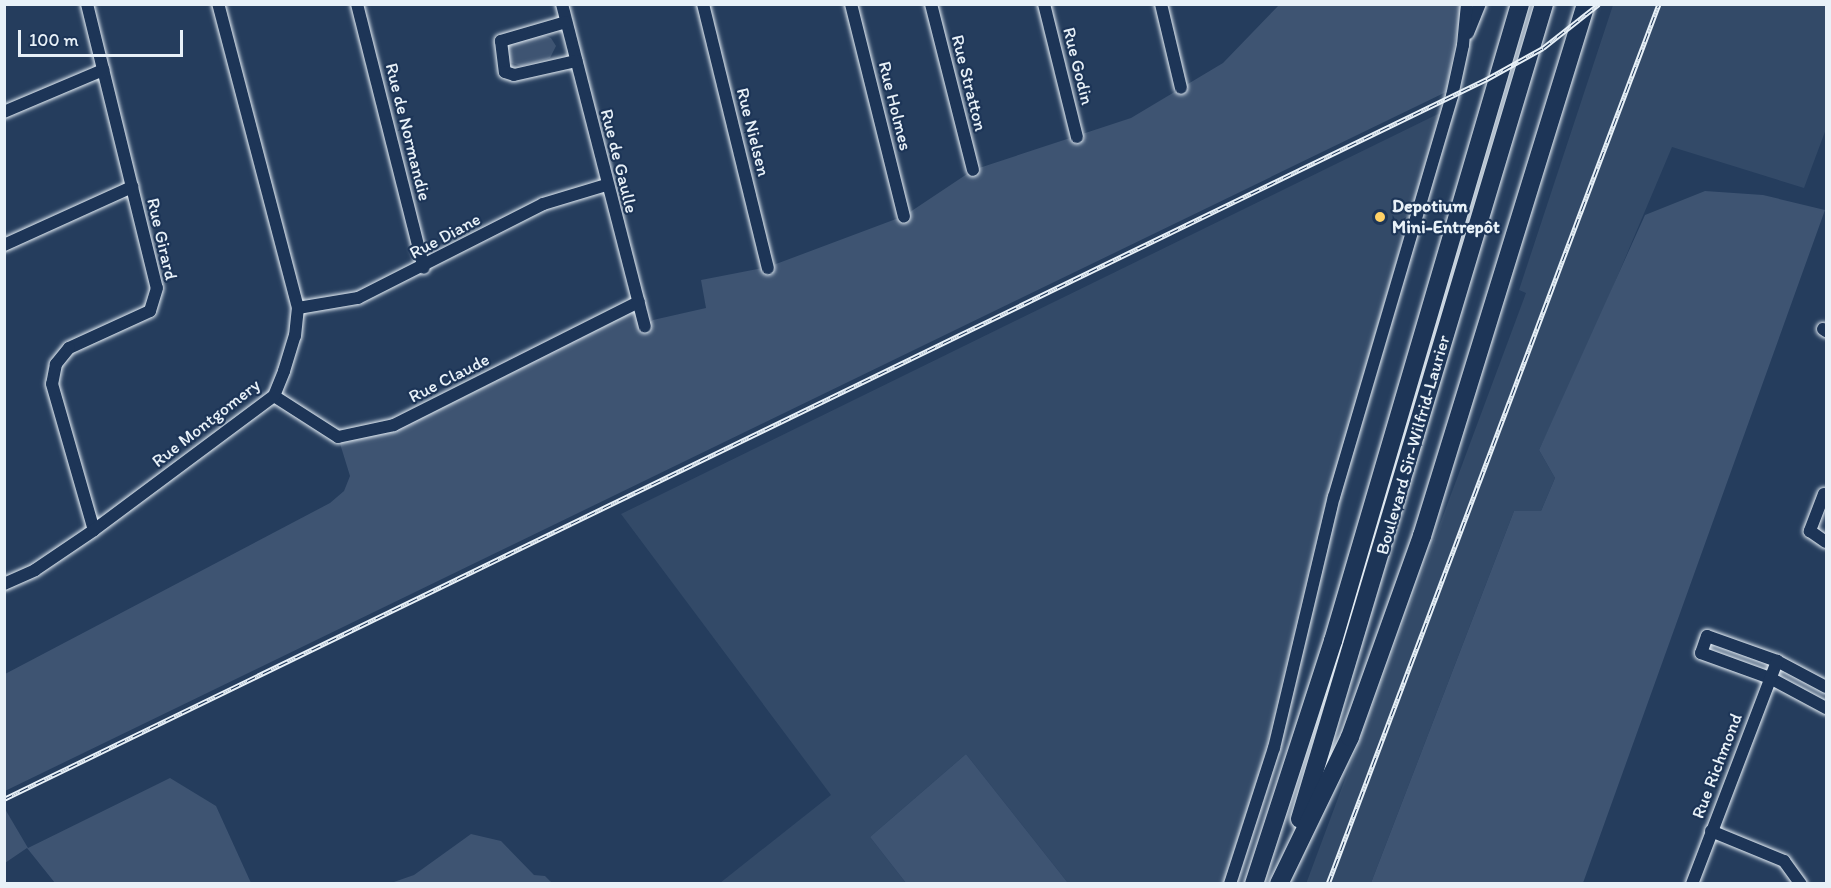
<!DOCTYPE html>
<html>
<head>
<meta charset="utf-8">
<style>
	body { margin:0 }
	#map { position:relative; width:1831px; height:888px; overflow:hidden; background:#253d5d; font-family:Itim,sans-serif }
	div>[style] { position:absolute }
	.built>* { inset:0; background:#334a68 }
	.green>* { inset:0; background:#3e5472 }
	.roads { filter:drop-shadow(0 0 2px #e8f1f8) drop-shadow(0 0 2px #e8f1f8) }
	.minor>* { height:12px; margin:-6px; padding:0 6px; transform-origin:6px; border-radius:6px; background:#1d3557 }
	.highway>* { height:18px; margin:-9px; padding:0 9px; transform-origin:9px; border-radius:9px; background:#1d3557 }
	.rail>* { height:5px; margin-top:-2.5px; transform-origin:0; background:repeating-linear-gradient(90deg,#1d3557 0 9px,#e8f1f8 0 18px); box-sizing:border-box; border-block:2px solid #e8f1f8 }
	.dots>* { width:16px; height:16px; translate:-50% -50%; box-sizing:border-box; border:3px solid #1d3557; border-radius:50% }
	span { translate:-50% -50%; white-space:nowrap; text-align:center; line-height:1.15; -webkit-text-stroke:4.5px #1d3557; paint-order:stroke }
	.street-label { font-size:18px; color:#e8f1f8 }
	.poi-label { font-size:18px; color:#e8f1f8; font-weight:700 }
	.left { translate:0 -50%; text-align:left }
	.frame { position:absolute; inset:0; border:6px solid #e8f1f8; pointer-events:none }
	.scale { position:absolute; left:18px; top:30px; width:165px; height:27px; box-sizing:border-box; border:3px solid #e8f1f8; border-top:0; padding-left:8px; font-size:18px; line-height:21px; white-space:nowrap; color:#e8f1f8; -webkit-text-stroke:4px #1d3557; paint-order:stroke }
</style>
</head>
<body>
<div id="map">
	<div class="built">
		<div style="clip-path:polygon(1613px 5px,1826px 5px,1826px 129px,1804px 188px,1672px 147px,1583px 358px,1539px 450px,1555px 478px,1541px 511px,1514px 511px,1371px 883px,1306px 884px,1526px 293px,1519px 290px)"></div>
		<div style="clip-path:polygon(1440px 113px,1320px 523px,1261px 769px,1223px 883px,1068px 883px,966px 754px,870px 837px,906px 883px,720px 883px,831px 795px,621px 514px)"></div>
	</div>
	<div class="green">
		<div style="clip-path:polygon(1279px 5px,1462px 5px,1446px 92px,5px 791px,5px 674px,330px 503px,344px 491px,350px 476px,338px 437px,394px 425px,639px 302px,645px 326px,653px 320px,706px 308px,701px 280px,768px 267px,904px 216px,973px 170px,1131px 118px,1223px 63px)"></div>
		<div style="clip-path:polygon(543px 35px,551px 38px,556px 46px,550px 58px,521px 66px,509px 62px,507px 50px,512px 43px)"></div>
		<div style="clip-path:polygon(1705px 191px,1763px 195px,1825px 210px,1583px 883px,1371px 883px,1514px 511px,1541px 511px,1555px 478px,1539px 450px,1645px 215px)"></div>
		<div style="clip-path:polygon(966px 754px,1068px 883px,906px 883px,870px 837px)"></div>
		<div style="clip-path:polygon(170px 778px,216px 806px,251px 883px,55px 883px,27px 848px,5px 863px,5px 809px,28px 848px)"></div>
		<div style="clip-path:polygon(471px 834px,501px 841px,534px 875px,545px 876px,552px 883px,391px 883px,414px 875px)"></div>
	</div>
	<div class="roads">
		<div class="minor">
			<div style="left:87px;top:4px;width:292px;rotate:76.2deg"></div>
			<div style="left:157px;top:288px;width:24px;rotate:107deg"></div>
			<div style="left:150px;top:311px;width:89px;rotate:155.4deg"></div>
			<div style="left:69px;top:348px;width:21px;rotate:129deg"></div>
			<div style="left:56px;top:364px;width:20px;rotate:101deg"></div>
			<div style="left:52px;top:384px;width:152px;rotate:74deg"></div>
			<div style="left:357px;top:4px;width:272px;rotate:75.8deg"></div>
			<div style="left:562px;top:4px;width:333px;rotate:75.6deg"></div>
			<div style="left:703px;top:4px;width:272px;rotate:76.2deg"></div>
			<div style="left:851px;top:4px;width:219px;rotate:76deg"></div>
			<div style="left:931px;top:4px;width:171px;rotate:75.8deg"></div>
			<div style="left:1044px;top:4px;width:137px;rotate:76.1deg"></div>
			<div style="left:1161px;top:4px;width:86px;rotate:76.6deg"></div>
			<div style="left:566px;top:22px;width:68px;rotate:163.7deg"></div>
			<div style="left:501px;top:41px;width:31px;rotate:83deg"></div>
			<div style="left:505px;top:72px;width:9px;rotate:18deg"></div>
			<div style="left:514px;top:75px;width:64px;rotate:-12.7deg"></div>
			<div style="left:1468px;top:33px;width:31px;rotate:-68deg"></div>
			<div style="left:4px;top:112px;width:108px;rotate:-23deg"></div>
			<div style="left:4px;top:245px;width:141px;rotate:-24.4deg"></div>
			<div style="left:298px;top:308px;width:61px;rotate:-9.5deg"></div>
			<div style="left:358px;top:298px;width:208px;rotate:-26.9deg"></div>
			<div style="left:543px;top:204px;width:66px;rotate:-16.8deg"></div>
			<div style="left:1823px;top:329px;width:4px;rotate:34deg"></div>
			<div style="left:274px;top:396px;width:76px;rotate:32.6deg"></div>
			<div style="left:338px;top:437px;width:57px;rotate:-12.1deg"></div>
			<div style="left:394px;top:425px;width:274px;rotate:-26.7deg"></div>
			<div style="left:1826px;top:498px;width:4px;rotate:-117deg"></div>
			<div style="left:1824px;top:494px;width:40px;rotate:111deg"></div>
			<div style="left:1810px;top:531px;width:19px;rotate:35deg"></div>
			<div style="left:4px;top:584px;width:34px;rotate:-24deg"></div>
			<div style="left:35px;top:570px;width:71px;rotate:-34.1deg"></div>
			<div style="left:94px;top:530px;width:224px;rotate:-36.7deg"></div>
			<div style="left:274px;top:396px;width:27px;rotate:-68deg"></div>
			<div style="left:284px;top:371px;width:37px;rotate:-73deg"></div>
			<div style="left:295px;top:336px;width:28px;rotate:-84deg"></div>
			<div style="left:298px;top:308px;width:314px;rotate:-104.7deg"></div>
			<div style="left:1826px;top:687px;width:55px;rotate:-152deg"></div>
			<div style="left:1777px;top:661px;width:74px;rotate:-160.3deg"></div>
			<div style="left:1707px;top:636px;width:18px;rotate:109deg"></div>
			<div style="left:1701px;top:653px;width:73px;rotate:19.9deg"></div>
			<div style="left:1770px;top:678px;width:64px;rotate:28.2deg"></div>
			<div style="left:1711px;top:831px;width:79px;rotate:22.3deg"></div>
			<div style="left:1784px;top:861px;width:29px;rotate:54deg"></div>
			<div style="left:1230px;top:884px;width:143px;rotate:-72.1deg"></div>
			<div style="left:1274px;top:748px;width:258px;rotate:-76.6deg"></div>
			<div style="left:1334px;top:497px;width:418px;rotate:-73.6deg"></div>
			<div style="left:1452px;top:96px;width:52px;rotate:-77.8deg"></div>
			<div style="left:1463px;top:45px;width:41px;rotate:-84.4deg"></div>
			<div style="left:1692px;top:884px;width:239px;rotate:-69.1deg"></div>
		</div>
		<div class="highway">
			<div style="left:1300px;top:819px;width:851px;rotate:-73.33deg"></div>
			<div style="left:1254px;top:884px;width:256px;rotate:-72deg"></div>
			<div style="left:1333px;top:641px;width:664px;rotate:-73.64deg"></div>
			<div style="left:1279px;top:884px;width:163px;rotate:-64.2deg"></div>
			<div style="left:1350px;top:737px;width:214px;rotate:-70.3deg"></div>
			<div style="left:1422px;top:536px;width:557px;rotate:-72.87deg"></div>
		</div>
	</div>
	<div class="rail">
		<div style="left:4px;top:799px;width:1649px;rotate:-25.9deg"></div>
		<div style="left:1487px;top:79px;width:64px;rotate:-29deg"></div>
		<div style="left:1543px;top:48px;width:71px;rotate:-38.2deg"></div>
		<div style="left:1328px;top:884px;width:940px;rotate:-69.39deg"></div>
	</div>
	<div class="dots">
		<div style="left:1380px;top:217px;background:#ffd166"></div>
	</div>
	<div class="street-label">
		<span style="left:1078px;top:66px;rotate:76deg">Rue Godin</span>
		<span style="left:969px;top:83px;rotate:76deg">Rue Stratton</span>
		<span style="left:895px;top:106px;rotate:76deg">Rue Holmes</span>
		<span style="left:408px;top:132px;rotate:76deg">Rue de Normandie</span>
		<span style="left:753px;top:132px;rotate:76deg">Rue Nielsen</span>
		<span style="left:619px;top:161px;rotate:76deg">Rue de Gaulle</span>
		<span style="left:445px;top:236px;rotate:-28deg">Rue Diane</span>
		<span style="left:162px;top:239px;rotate:77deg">Rue Girard</span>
		<span style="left:449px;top:378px;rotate:-27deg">Rue Claude</span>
		<span style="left:206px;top:423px;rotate:-38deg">Rue Montgomery</span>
		<span style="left:1413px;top:445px;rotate:-74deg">Boulevard Sir-Wilfrid-Laurier</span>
		<span style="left:1717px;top:766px;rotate:-69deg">Rue Richmond</span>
	</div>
	<div class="poi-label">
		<span class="left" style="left:1392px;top:217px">Depotium<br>Mini-Entrepôt</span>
	</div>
	<div class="frame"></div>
	<div class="scale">100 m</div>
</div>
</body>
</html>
